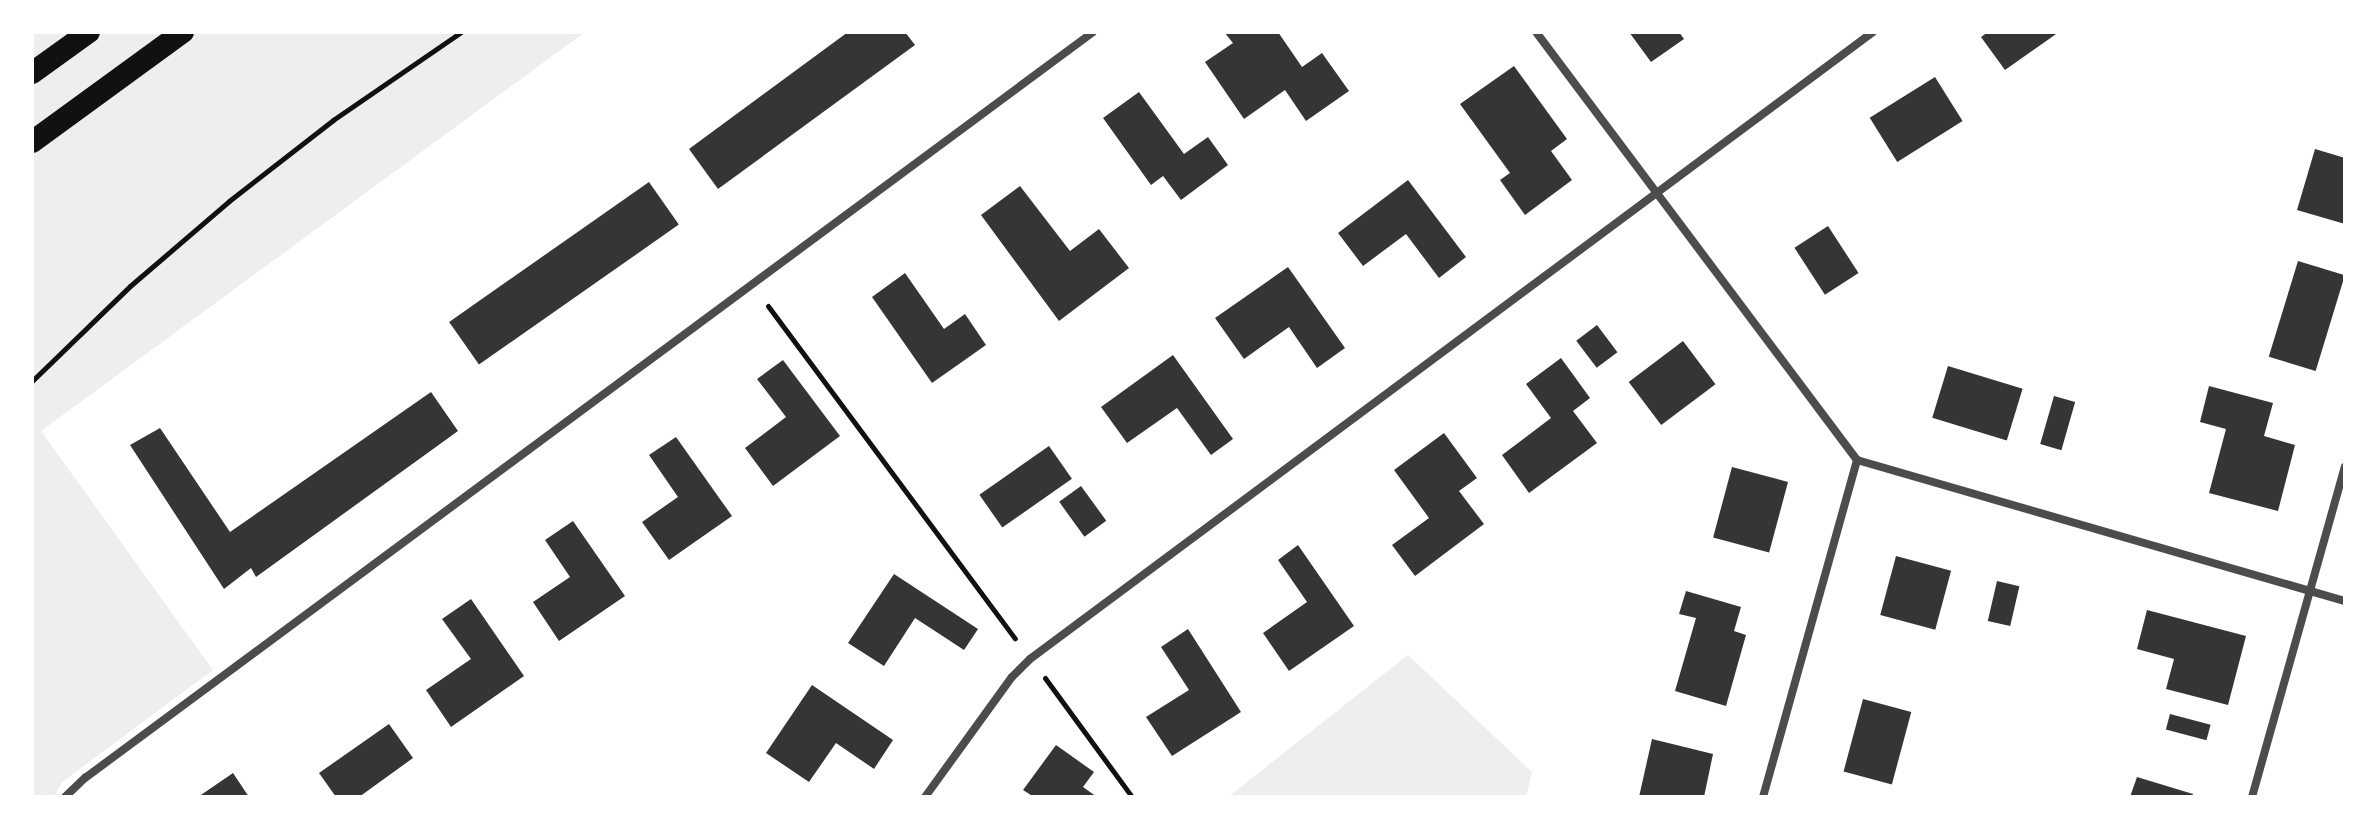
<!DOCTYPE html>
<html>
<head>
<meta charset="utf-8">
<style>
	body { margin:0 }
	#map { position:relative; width:2377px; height:829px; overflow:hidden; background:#fff; font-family:Mulish,sans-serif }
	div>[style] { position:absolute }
	.green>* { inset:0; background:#eee }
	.building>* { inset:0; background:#353535; transform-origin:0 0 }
	.path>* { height:5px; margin:-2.5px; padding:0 2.5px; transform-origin:2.5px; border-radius:2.5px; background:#111 }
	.minor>* { height:8px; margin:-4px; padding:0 4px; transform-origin:4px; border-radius:4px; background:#4c4c4c }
	.trunk>* { height:22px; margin:-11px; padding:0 11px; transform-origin:11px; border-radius:11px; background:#111 }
	span { translate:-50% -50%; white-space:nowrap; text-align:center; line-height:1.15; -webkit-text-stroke:6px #fff; paint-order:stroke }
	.frame { position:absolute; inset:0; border:34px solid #fff; pointer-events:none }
</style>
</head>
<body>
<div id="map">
	<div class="green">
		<div style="clip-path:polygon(32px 32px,585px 32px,41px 431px,213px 670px,62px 782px,54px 797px,32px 797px)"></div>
		<div style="clip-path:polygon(1408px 655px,1532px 772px,1526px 797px,1228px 797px)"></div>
	</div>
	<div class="building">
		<div style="clip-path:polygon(848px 32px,905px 32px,915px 45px,718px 189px,689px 149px)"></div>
		<div style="clip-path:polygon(1224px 32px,1278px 32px,1302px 67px,1322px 53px,1349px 91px,1306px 121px,1285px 90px,1244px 119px,1205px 62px,1233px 43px)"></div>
		<div style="clip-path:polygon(1629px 32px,1679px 32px,1684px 39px,1651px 62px)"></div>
		<div style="clip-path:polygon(1988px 32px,2059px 32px,2005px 70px,1981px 37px)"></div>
		<div style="clip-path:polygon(1514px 66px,1567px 139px,1551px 151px,1572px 180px,1525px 215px,1500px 180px,1510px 173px,1460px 104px)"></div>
		<div style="left:1935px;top:77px;width:52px;height:77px;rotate:58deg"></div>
		<div style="clip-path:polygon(1139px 92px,1184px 154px,1208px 137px,1228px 165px,1181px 200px,1163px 176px,1151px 185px,1103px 118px)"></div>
		<div style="clip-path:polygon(2315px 149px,2345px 158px,2345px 224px,2297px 210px)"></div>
		<div style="clip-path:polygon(1408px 180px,1466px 257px,1439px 278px,1406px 234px,1363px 266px,1338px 233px)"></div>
		<div style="left:649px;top:182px;width:52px;height:244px;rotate:55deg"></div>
		<div style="clip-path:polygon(1020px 186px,1070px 251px,1099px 229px,1129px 268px,1059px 321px,981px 215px)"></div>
		<div style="left:1828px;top:226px;width:56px;height:40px;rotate:57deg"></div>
		<div style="left:2298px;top:261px;width:49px;height:100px;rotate:17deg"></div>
		<div style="clip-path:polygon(1288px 267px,1345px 348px,1317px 368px,1289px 327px,1244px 359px,1215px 318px)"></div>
		<div style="clip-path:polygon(905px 273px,944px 329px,965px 314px,986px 345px,932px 383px,872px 297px)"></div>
		<div style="left:1597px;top:325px;width:34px;height:26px;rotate:53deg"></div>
		<div style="left:1683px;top:341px;width:54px;height:68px;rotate:53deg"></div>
		<div style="clip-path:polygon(1173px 355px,1233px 439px,1211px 455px,1177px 408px,1127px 443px,1101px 407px)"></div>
		<div style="clip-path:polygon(1561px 358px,1590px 398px,1573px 411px,1597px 443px,1529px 493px,1502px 455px,1551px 418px,1526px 384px)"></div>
		<div style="clip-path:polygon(783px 360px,840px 436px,773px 486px,745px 448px,786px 417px,757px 379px)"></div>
		<div style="left:1948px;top:366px;width:78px;height:54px;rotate:17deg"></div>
		<div style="clip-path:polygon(2209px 386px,2273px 403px,2264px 436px,2295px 445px,2278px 511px,2209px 493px,2226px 429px,2200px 422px)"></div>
		<div style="clip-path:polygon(431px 392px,458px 431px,256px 577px,251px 568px,224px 589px,130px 445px,160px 428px,230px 532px)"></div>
		<div style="left:2054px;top:396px;width:22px;height:50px;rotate:16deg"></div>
		<div style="clip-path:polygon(1444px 433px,1477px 478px,1459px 491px,1484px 524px,1415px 576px,1392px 545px,1429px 518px,1394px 470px)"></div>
		<div style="clip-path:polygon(676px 437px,732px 516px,669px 560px,642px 522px,678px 497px,649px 455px)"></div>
		<div style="left:1049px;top:446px;width:40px;height:85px;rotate:55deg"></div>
		<div style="left:1732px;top:467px;width:58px;height:73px;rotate:15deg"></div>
		<div style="left:1081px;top:486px;width:43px;height:27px;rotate:54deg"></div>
		<div style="clip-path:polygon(573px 521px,625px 596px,559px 641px,533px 602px,570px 577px,545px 540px)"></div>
		<div style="clip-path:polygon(1298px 545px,1354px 626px,1289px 671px,1263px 633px,1307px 602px,1278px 560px)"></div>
		<div style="left:1896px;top:556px;width:57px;height:61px;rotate:15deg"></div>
		<div style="clip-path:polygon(894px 574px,978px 629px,964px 650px,915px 618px,884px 666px,848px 643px)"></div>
		<div style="left:1997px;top:581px;width:23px;height:41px;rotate:13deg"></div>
		<div style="clip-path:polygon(1686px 591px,1741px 607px,1734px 631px,1746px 635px,1726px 706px,1675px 691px,1696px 618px,1679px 614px)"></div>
		<div style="clip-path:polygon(471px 599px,524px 676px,451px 727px,426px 690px,471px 659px,442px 619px)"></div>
		<div style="clip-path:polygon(2147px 610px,2246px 636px,2228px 705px,2166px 689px,2174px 659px,2137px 649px)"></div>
		<div style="clip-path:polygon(1188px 629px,1241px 712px,1172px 756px,1146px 717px,1189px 690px,1161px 647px)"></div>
		<div style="clip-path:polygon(812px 685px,893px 740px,874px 769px,836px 743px,809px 782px,766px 753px)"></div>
		<div style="left:1863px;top:699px;width:50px;height:75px;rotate:15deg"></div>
		<div style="left:2170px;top:714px;width:42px;height:16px;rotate:15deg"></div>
		<div style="clip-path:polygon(389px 724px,413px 758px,359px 797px,336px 797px,319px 773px)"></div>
		<div style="clip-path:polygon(1652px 739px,1713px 754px,1704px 797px,1639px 797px)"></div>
		<div style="clip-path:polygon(1056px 745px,1094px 772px,1083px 787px,1097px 797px,1034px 797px,1023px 790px)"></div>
		<div style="clip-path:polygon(233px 773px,249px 797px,198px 797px)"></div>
		<div style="clip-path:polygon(2137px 777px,2193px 794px,2192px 797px,2130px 797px)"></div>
	</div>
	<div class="path">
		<div style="left:768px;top:306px;width:414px;rotate:53.4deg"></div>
		<div style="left:32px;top:381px;width:136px;rotate:-44.1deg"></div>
		<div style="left:130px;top:286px;width:130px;rotate:-40.6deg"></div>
		<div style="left:229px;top:201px;width:132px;rotate:-37.9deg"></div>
		<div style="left:333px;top:120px;width:155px;rotate:-34.5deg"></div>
		<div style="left:1045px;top:678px;width:147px;rotate:53.8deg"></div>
	</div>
	<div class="minor">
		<div style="left:1536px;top:32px;width:535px;rotate:53.13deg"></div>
		<div style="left:1857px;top:460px;width:508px;rotate:16.12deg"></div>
		<div style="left:65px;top:797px;width:28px;rotate:-44deg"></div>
		<div style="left:85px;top:778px;width:1254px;rotate:-36.5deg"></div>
		<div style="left:925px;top:797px;width:148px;rotate:-54.1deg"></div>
		<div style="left:1012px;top:677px;width:25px;rotate:-45deg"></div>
		<div style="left:1030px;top:659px;width:1051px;rotate:-36.64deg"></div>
		<div style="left:1763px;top:797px;width:350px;rotate:-74.4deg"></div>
		<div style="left:2252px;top:797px;width:343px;rotate:-74.3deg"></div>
	</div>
	<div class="trunk">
		<div style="left:32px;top:73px;width:70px;rotate:-35.7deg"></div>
		<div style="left:32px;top:142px;width:187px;rotate:-36.1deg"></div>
	</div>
	<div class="frame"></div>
</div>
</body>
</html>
